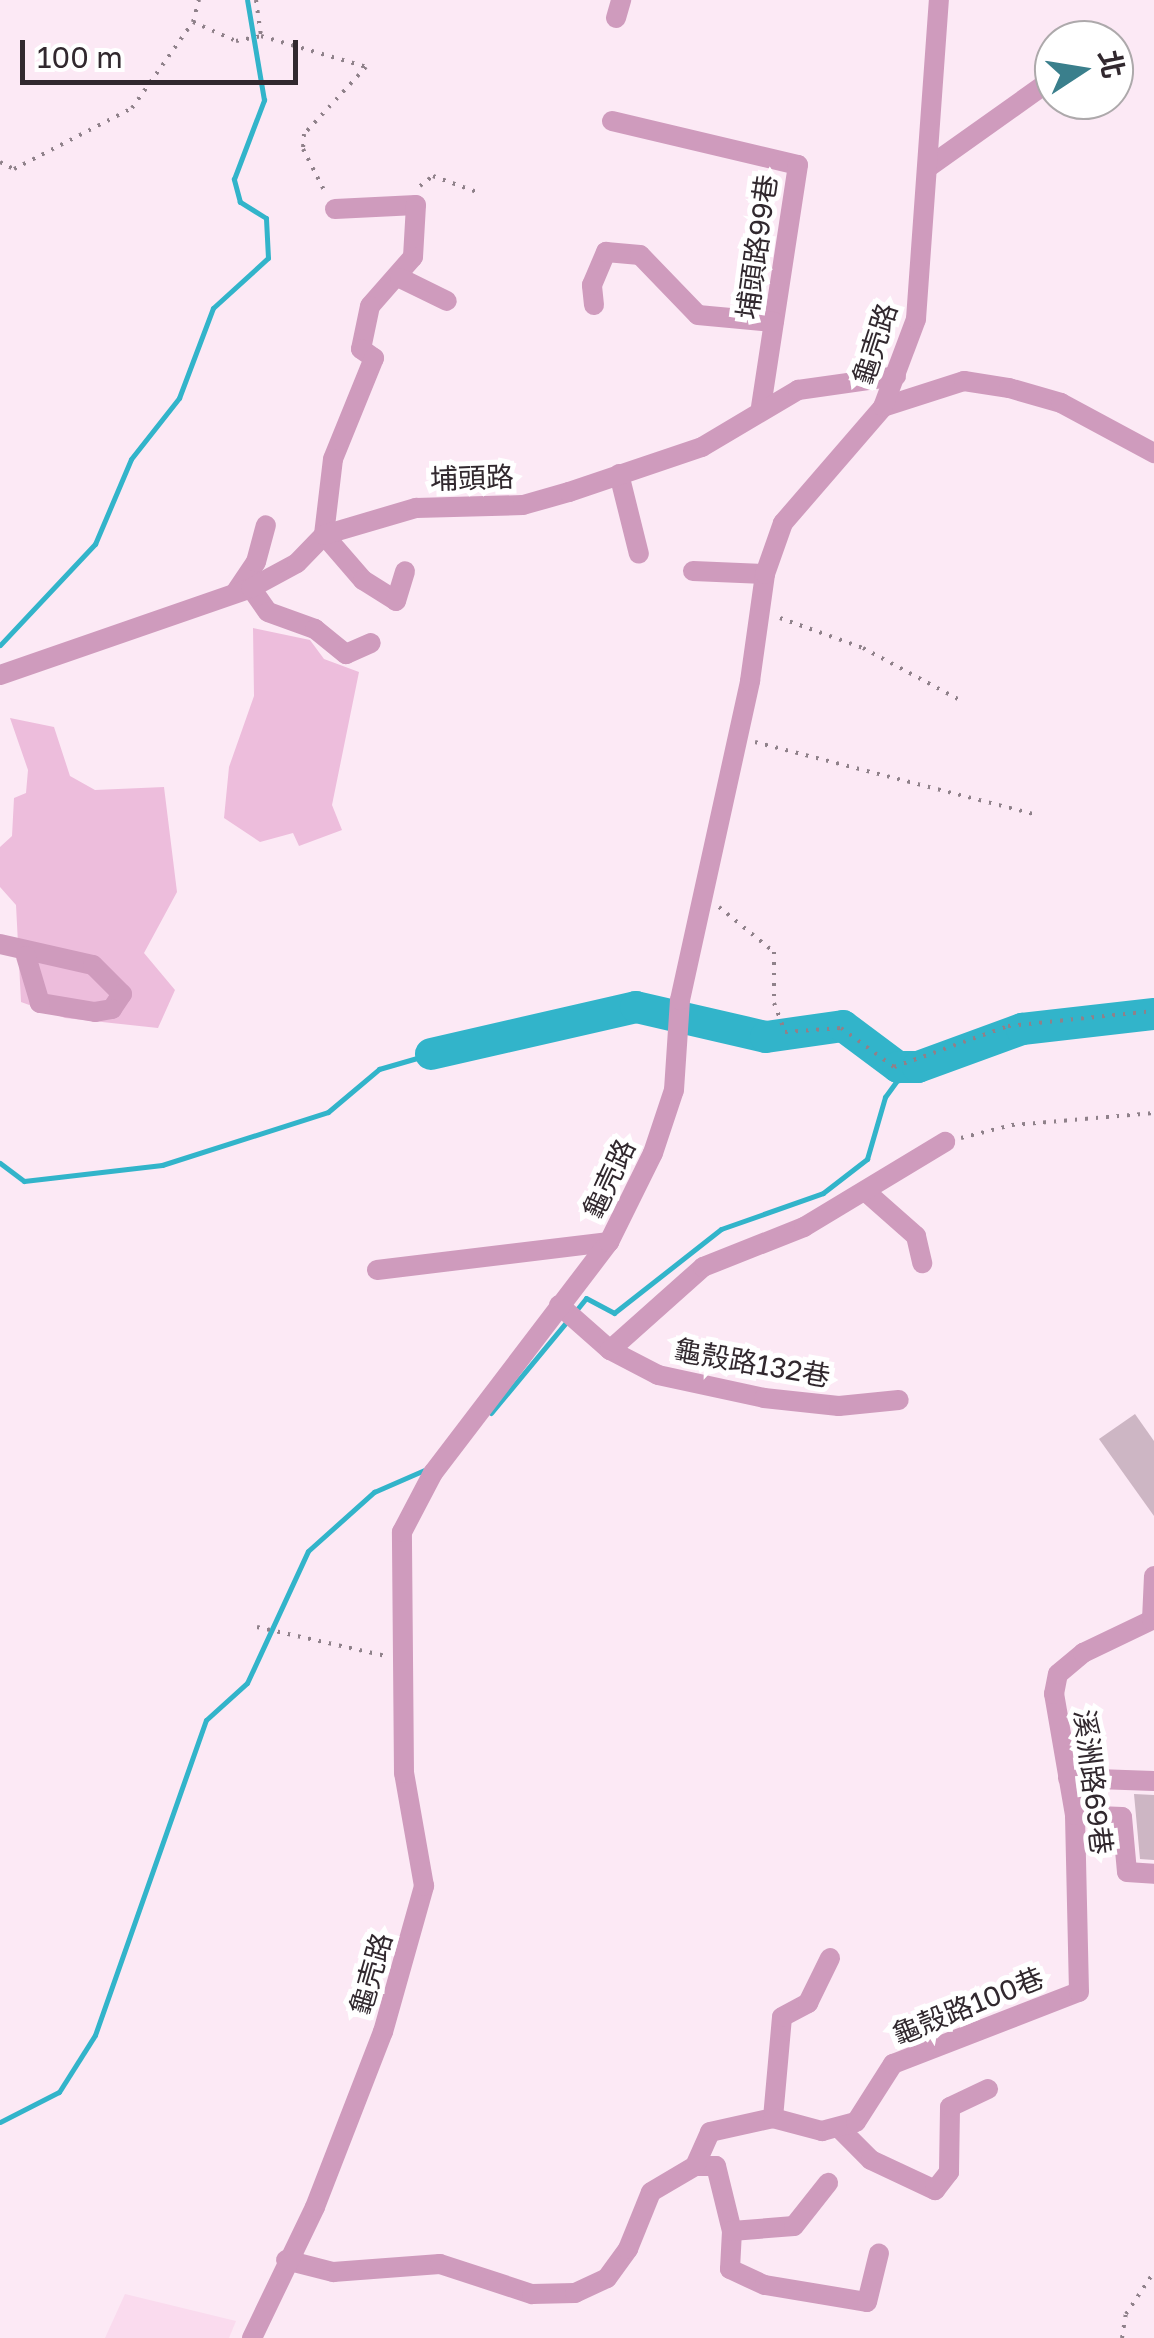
<!DOCTYPE html>
<html>
<head>
<meta charset="utf-8">
<style>
	body { margin:0 }
	#map { position:relative; width:1154px; height:2338px; overflow:hidden; background:#fce9f5; font-family:"Golos Text","Noto Sans TC",sans-serif }
	div>[style] { position:absolute }
	.built>* { inset:0; background:#fadbee }
	.green>* { inset:0; background:#edbddc }
	.stream>* { height:5px; margin:-2.5px; padding:0 2.5px; transform-origin:2.5px; border-radius:2.5px; background:#32b4ca }
	.river>* { height:32px; margin:-16px; padding:0 16px; transform-origin:16px; border-radius:16px; background:#32b4ca }
	.building>* { inset:0; background:#cdb6c4 }
	.path>* { height:4px; margin-top:-2px; transform-origin:0; background:repeating-linear-gradient(90deg,#8f818a 0 2.5px,transparent 0 10.5px) }
	.minor>* { height:20px; margin:-10px; padding:0 10px; transform-origin:10px; border-radius:10px; background:#cf9bbd }
	span { translate:-50% -50%; white-space:nowrap; text-align:center; line-height:1.15; -webkit-text-stroke:10px #fff; paint-order:stroke }
	.street-label { font-size:28px; color:#31282e }
	.north { position:absolute; left:1034px; top:20px; width:100px; height:100px; box-sizing:border-box; background:#fff; border:2px solid #ada9ab; border-radius:50%; rotate:78deg; font-size:28px; font-weight:700; line-height:40px; text-align:center; color:#31282e }
	.north::after { content:''; display:block; margin:auto; width:35px; height:45px; background:#3a7f8c; clip-path:polygon(50% 0,100% 100%,50% 72%,0 100%) }
	.scale { position:absolute; left:20px; top:40px; width:278px; height:45px; box-sizing:border-box; border:5px solid #31282e; border-top:0; padding-left:12px; font-size:30px; line-height:35px; white-space:nowrap; color:#31282e; -webkit-text-stroke:8px #fff; paint-order:stroke }
</style>
</head>
<body>
<div id="map">
	<div class="built">
		<div style="clip-path:polygon(125px 2294px,236px 2321px,229px 2338px,105px 2338px)"></div>
	</div>
	<div class="green">
		<div style="clip-path:polygon(253px 628px,310px 640px,324px 659px,359px 672px,332px 805px,342px 830px,299px 846px,293px 833px,260px 842px,224px 818px,229px 767px,254px 696px)"></div>
		<div style="clip-path:polygon(10px 718px,54px 727px,70px 776px,95px 790px,164px 787px,177px 892px,144px 953px,175px 990px,158px 1028px,65px 1018px,21px 1002px,16px 905px,0 887px,0 847px,12px 836px,14px 798px,26px 793px,28px 770px)"></div>
	</div>
	<div class="stream">
		<div style="left:0;top:645px;width:139px;rotate:-46.8deg"></div>
		<div style="left:95px;top:544px;width:92px;rotate:-67deg"></div>
		<div style="left:131px;top:459px;width:78px;rotate:-51.8deg"></div>
		<div style="left:179px;top:398px;width:96px;rotate:-69.3deg"></div>
		<div style="left:213px;top:308px;width:74px;rotate:-42.3deg"></div>
		<div style="left:268px;top:258px;width:40px;rotate:-92.9deg"></div>
		<div style="left:266px;top:218px;width:31px;rotate:-148deg"></div>
		<div style="left:240px;top:202px;width:24px;rotate:-105deg"></div>
		<div style="left:234px;top:179px;width:85px;rotate:-69.2deg"></div>
		<div style="left:264px;top:100px;width:101px;rotate:-99.6deg"></div>
		<div style="left:0;top:1163px;width:30px;rotate:37deg"></div>
		<div style="left:24px;top:1181px;width:139px;rotate:-6.6deg"></div>
		<div style="left:162px;top:1165px;width:174px;rotate:-17.7deg"></div>
		<div style="left:328px;top:1112px;width:67px;rotate:-40.1deg"></div>
		<div style="left:379px;top:1069px;width:54px;rotate:-16.1deg"></div>
		<div style="left:574px;top:1313px;width:19px;rotate:-51deg"></div>
		<div style="left:586px;top:1298px;width:32px;rotate:28deg"></div>
		<div style="left:614px;top:1313px;width:136px;rotate:-38.1deg"></div>
		<div style="left:721px;top:1229px;width:108px;rotate:-19.4deg"></div>
		<div style="left:823px;top:1193px;width:56px;rotate:-37.7deg"></div>
		<div style="left:867px;top:1159px;width:65px;rotate:-73.8deg"></div>
		<div style="left:885px;top:1097px;width:37px;rotate:-54deg"></div>
		<div style="left:491px;top:1413px;width:119px;rotate:-50.4deg"></div>
		<div style="left:0;top:2122px;width:66px;rotate:-27deg"></div>
		<div style="left:59px;top:2092px;width:67px;rotate:-57.7deg"></div>
		<div style="left:95px;top:2035px;width:334px;rotate:-70.6deg"></div>
		<div style="left:206px;top:1720px;width:55px;rotate:-42.1deg"></div>
		<div style="left:247px;top:1683px;width:145px;rotate:-65.2deg"></div>
		<div style="left:308px;top:1551px;width:89px;rotate:-41.8deg"></div>
		<div style="left:374px;top:1492px;width:60px;rotate:-23.6deg"></div>
	</div>
	<div class="river">
		<div style="left:431px;top:1054px;width:210px;rotate:-12.9deg"></div>
		<div style="left:636px;top:1007px;width:133px;rotate:13deg"></div>
		<div style="left:766px;top:1037px;width:78px;rotate:-8.1deg"></div>
		<div style="left:843px;top:1026px;width:69px;rotate:36.7deg"></div>
		<div style="left:898px;top:1067px;width:20px"></div>
		<div style="left:918px;top:1067px;width:111px;rotate:-20.1deg"></div>
		<div style="left:1022px;top:1029px;width:133px;rotate:-6.5deg"></div>
	</div>
	<div class="building">
		<div style="clip-path:polygon(1135px 1414px,1154px 1441px,1154px 1516px,1099px 1439px)"></div>
		<div style="clip-path:polygon(1134px 1794px,1154px 1795px,1154px 1860px,1140px 1859px)"></div>
	</div>
	<div class="path">
		<div style="left:256px;top:0;width:35px;rotate:82deg"></div>
		<div style="left:193px;top:22px;width:47px;rotate:23.8deg"></div>
		<div style="left:236px;top:41px;width:25px;rotate:-11deg"></div>
		<div style="left:261px;top:36px;width:109px;rotate:16.4deg"></div>
		<div style="left:366px;top:67px;width:91px;rotate:132.8deg"></div>
		<div style="left:304px;top:134px;width:15px;rotate:94deg"></div>
		<div style="left:303px;top:149px;width:51px;rotate:62.9deg"></div>
		<div style="left:0;top:162px;width:16px;rotate:27deg"></div>
		<div style="left:14px;top:169px;width:133px;rotate:-27.3deg"></div>
		<div style="left:132px;top:108px;width:105px;rotate:-54.7deg"></div>
		<div style="left:193px;top:22px;width:23px;rotate:-75deg"></div>
		<div style="left:420px;top:186px;width:16px;rotate:-38deg"></div>
		<div style="left:433px;top:176px;width:52px;rotate:20.2deg"></div>
		<div style="left:780px;top:618px;width:88px;rotate:19.9deg"></div>
		<div style="left:863px;top:648px;width:112px;rotate:28.2deg"></div>
		<div style="left:755px;top:742px;width:288px;rotate:14.5deg"></div>
		<div style="left:719px;top:907px;width:71px;rotate:39.3deg"></div>
		<div style="left:774px;top:952px;width:51px;rotate:90deg"></div>
		<div style="left:774px;top:1003px;width:31px;rotate:69deg"></div>
		<div style="left:785px;top:1032px;width:56px;rotate:-4.1deg"></div>
		<div style="left:841px;top:1028px;width:66px;rotate:36.3deg"></div>
		<div style="left:894px;top:1067px;width:121px;rotate:-19.8deg"></div>
		<div style="left:1008px;top:1026px;width:147px;rotate:-5.9deg"></div>
		<div style="left:961px;top:1138px;width:53px;rotate:-14.3deg"></div>
		<div style="left:1012px;top:1125px;width:143px;rotate:-4.8deg"></div>
		<div style="left:257px;top:1627px;width:132px;rotate:12.7deg"></div>
		<div style="left:1122px;top:2338px;width:24px;rotate:-81deg"></div>
		<div style="left:1126px;top:2314px;width:50px;rotate:-56.3deg"></div>
	</div>
	<div class="minor">
		<div style="left:616px;top:18px;width:19px;rotate:-74deg"></div>
		<div style="left:612px;top:121px;width:191px;rotate:13.3deg"></div>
		<div style="left:798px;top:165px;width:244px;rotate:98.7deg"></div>
		<div style="left:930px;top:166px;width:152px;rotate:-35.4deg"></div>
		<div style="left:335px;top:209px;width:81px;rotate:-2.8deg"></div>
		<div style="left:416px;top:205px;width:52px;rotate:93.3deg"></div>
		<div style="left:413px;top:257px;width:65px;rotate:131.3deg"></div>
		<div style="left:370px;top:306px;width:44px;rotate:101.8deg"></div>
		<div style="left:361px;top:349px;width:16px;rotate:35deg"></div>
		<div style="left:374px;top:358px;width:109px;rotate:112.1deg"></div>
		<div style="left:333px;top:459px;width:77px;rotate:96.8deg"></div>
		<div style="left:324px;top:535px;width:60px;rotate:49.1deg"></div>
		<div style="left:363px;top:580px;width:39px;rotate:32deg"></div>
		<div style="left:396px;top:601px;width:31px;rotate:-73deg"></div>
		<div style="left:400px;top:278px;width:52px;rotate:26.1deg"></div>
		<div style="left:594px;top:305px;width:20px;rotate:-96deg"></div>
		<div style="left:592px;top:285px;width:36px;rotate:-67deg"></div>
		<div style="left:606px;top:252px;width:34px;rotate:5deg"></div>
		<div style="left:640px;top:255px;width:83px;rotate:46deg"></div>
		<div style="left:698px;top:315px;width:76px;rotate:5.3deg"></div>
		<div style="left:883px;top:407px;width:85px;rotate:-17.8deg"></div>
		<div style="left:964px;top:381px;width:46px;rotate:8.8deg"></div>
		<div style="left:1009px;top:388px;width:54px;rotate:16.1deg"></div>
		<div style="left:1061px;top:403px;width:106px;rotate:28.3deg"></div>
		<div style="left:619px;top:474px;width:82px;rotate:76deg"></div>
		<div style="left:693px;top:571px;width:72px;rotate:2.4deg"></div>
		<div style="left:251px;top:588px;width:29px;rotate:55deg"></div>
		<div style="left:268px;top:612px;width:50px;rotate:19.9deg"></div>
		<div style="left:315px;top:629px;width:40px;rotate:39deg"></div>
		<div style="left:346px;top:654px;width:27px;rotate:-24deg"></div>
		<div style="left:235px;top:593px;width:37px;rotate:-56deg"></div>
		<div style="left:256px;top:562px;width:38px;rotate:-75deg"></div>
		<div style="left:0;top:675px;width:266px;rotate:-19.1deg"></div>
		<div style="left:251px;top:588px;width:52px;rotate:-28.5deg"></div>
		<div style="left:297px;top:563px;width:39px;rotate:-46deg"></div>
		<div style="left:324px;top:535px;width:96px;rotate:-16.4deg"></div>
		<div style="left:416px;top:508px;width:107px;rotate:-1.6deg"></div>
		<div style="left:523px;top:505px;width:48px;rotate:-15.8deg"></div>
		<div style="left:569px;top:492px;width:140px;rotate:-18.7deg"></div>
		<div style="left:702px;top:447px;width:112px;rotate:-30.7deg"></div>
		<div style="left:798px;top:390px;width:99px;rotate:-8.1deg"></div>
		<div style="left:0;top:944px;width:95px;rotate:12.7deg"></div>
		<div style="left:93px;top:965px;width:41px;rotate:45deg"></div>
		<div style="left:122px;top:994px;width:18px;rotate:124deg"></div>
		<div style="left:112px;top:1009px;width:17px;rotate:170deg"></div>
		<div style="left:95px;top:1012px;width:56px;rotate:-170.7deg"></div>
		<div style="left:40px;top:1003px;width:49px;rotate:-106.6deg"></div>
		<div style="left:865px;top:1191px;width:68px;rotate:41.4deg"></div>
		<div style="left:916px;top:1236px;width:28px;rotate:77deg"></div>
		<div style="left:377px;top:1270px;width:234px;rotate:-6.9deg"></div>
		<div style="left:559px;top:1305px;width:68px;rotate:41.4deg"></div>
		<div style="left:610px;top:1350px;width:54px;rotate:27.5deg"></div>
		<div style="left:658px;top:1375px;width:108px;rotate:12.2deg"></div>
		<div style="left:764px;top:1398px;width:75px;rotate:6.1deg"></div>
		<div style="left:839px;top:1406px;width:60px;rotate:-5.7deg"></div>
		<div style="left:610px;top:1350px;width:125px;rotate:-41.7deg"></div>
		<div style="left:703px;top:1267px;width:109px;rotate:-21.6deg"></div>
		<div style="left:804px;top:1227px;width:165px;rotate:-31.1deg"></div>
		<div style="left:1068px;top:1778px;width:86px;rotate:2deg"></div>
		<div style="left:1075px;top:1815px;width:47px;rotate:2.4deg"></div>
		<div style="left:1122px;top:1817px;width:55px;rotate:84.8deg"></div>
		<div style="left:1127px;top:1872px;width:27px;rotate:4deg"></div>
		<div style="left:773px;top:2118px;width:101px;rotate:-84.9deg"></div>
		<div style="left:782px;top:2017px;width:30px;rotate:-28deg"></div>
		<div style="left:808px;top:2003px;width:50px;rotate:-63.9deg"></div>
		<div style="left:839px;top:2128px;width:45px;rotate:45deg"></div>
		<div style="left:871px;top:2160px;width:71px;rotate:25.1deg"></div>
		<div style="left:935px;top:2190px;width:23px;rotate:-52deg"></div>
		<div style="left:949px;top:2172px;width:65px;rotate:-89.1deg"></div>
		<div style="left:950px;top:2107px;width:42px;rotate:-25.3deg"></div>
		<div style="left:695px;top:2166px;width:21px"></div>
		<div style="left:716px;top:2166px;width:67px;rotate:76.2deg"></div>
		<div style="left:732px;top:2231px;width:38px;rotate:93deg"></div>
		<div style="left:730px;top:2269px;width:38px;rotate:25deg"></div>
		<div style="left:765px;top:2285px;width:103px;rotate:9.5deg"></div>
		<div style="left:867px;top:2302px;width:50px;rotate:-76.2deg"></div>
		<div style="left:732px;top:2231px;width:62px;rotate:-4.6deg"></div>
		<div style="left:794px;top:2226px;width:55px;rotate:-51.7deg"></div>
		<div style="left:286px;top:2260px;width:49px;rotate:14.3deg"></div>
		<div style="left:333px;top:2272px;width:107px;rotate:-4.3deg"></div>
		<div style="left:440px;top:2264px;width:97px;rotate:18.1deg"></div>
		<div style="left:532px;top:2294px;width:43px;rotate:-1.3deg"></div>
		<div style="left:575px;top:2293px;width:35px;rotate:-25deg"></div>
		<div style="left:607px;top:2278px;width:36px;rotate:-54deg"></div>
		<div style="left:628px;top:2249px;width:61px;rotate:-68deg"></div>
		<div style="left:651px;top:2192px;width:51px;rotate:-30.6deg"></div>
		<div style="left:695px;top:2166px;width:37px;rotate:-66deg"></div>
		<div style="left:710px;top:2132px;width:65px;rotate:-12.5deg"></div>
		<div style="left:773px;top:2118px;width:51px;rotate:14.9deg"></div>
		<div style="left:822px;top:2131px;width:35px;rotate:-15deg"></div>
		<div style="left:856px;top:2122px;width:69px;rotate:-57.5deg"></div>
		<div style="left:893px;top:2064px;width:199px;rotate:-21.2deg"></div>
		<div style="left:1079px;top:1992px;width:177px;rotate:-91.3deg"></div>
		<div style="left:1075px;top:1815px;width:123px;rotate:-99.8deg"></div>
		<div style="left:1054px;top:1694px;width:20px;rotate:-79deg"></div>
		<div style="left:1058px;top:1674px;width:33px;rotate:-40deg"></div>
		<div style="left:1083px;top:1653px;width:76px;rotate:-25.6deg"></div>
		<div style="left:1152px;top:1620px;width:44px;rotate:-87.4deg"></div>
		<div style="left:252px;top:2338px;width:145px;rotate:-64.3deg"></div>
		<div style="left:315px;top:2207px;width:188px;rotate:-68.8deg"></div>
		<div style="left:383px;top:2032px;width:152px;rotate:-74.3deg"></div>
		<div style="left:424px;top:1886px;width:115px;rotate:-100deg"></div>
		<div style="left:404px;top:1773px;width:241px;rotate:-90.5deg"></div>
		<div style="left:402px;top:1532px;width:67px;rotate:-62.3deg"></div>
		<div style="left:433px;top:1473px;width:290px;rotate:-52.7deg"></div>
		<div style="left:609px;top:1242px;width:99px;rotate:-63.7deg"></div>
		<div style="left:653px;top:1153px;width:66px;rotate:-71.6deg"></div>
		<div style="left:674px;top:1090px;width:90px;rotate:-86.2deg"></div>
		<div style="left:680px;top:1000px;width:327px;rotate:-77.6deg"></div>
		<div style="left:750px;top:681px;width:108px;rotate:-82deg"></div>
		<div style="left:765px;top:574px;width:54px;rotate:-70.6deg"></div>
		<div style="left:783px;top:523px;width:153px;rotate:-49.2deg"></div>
		<div style="left:883px;top:407px;width:94px;rotate:-69.4deg"></div>
		<div style="left:916px;top:319px;width:320px;rotate:-85.9deg"></div>
	</div>
	<div class="street-label">
		<span style="left:757px;top:247px;rotate:-82deg">埔頭路99巷</span>
		<span style="left:875px;top:344px;rotate:-72deg">龜壳路</span>
		<span style="left:472px;top:478px;rotate:-2deg">埔頭路</span>
		<span style="left:609px;top:1179px;rotate:-65deg">龜壳路</span>
		<span style="left:752px;top:1363px;rotate:10deg">龜殼路132巷</span>
		<span style="left:1093px;top:1782px;rotate:83deg">溪洲路69巷</span>
		<span style="left:371px;top:1974px;rotate:-74deg">龜壳路</span>
		<span style="left:968px;top:2006px;rotate:-22deg">龜殼路100巷</span>
	</div>
	<div class="north">北</div>
	<div class="scale">100 m</div>
</div>
</body>
</html>
